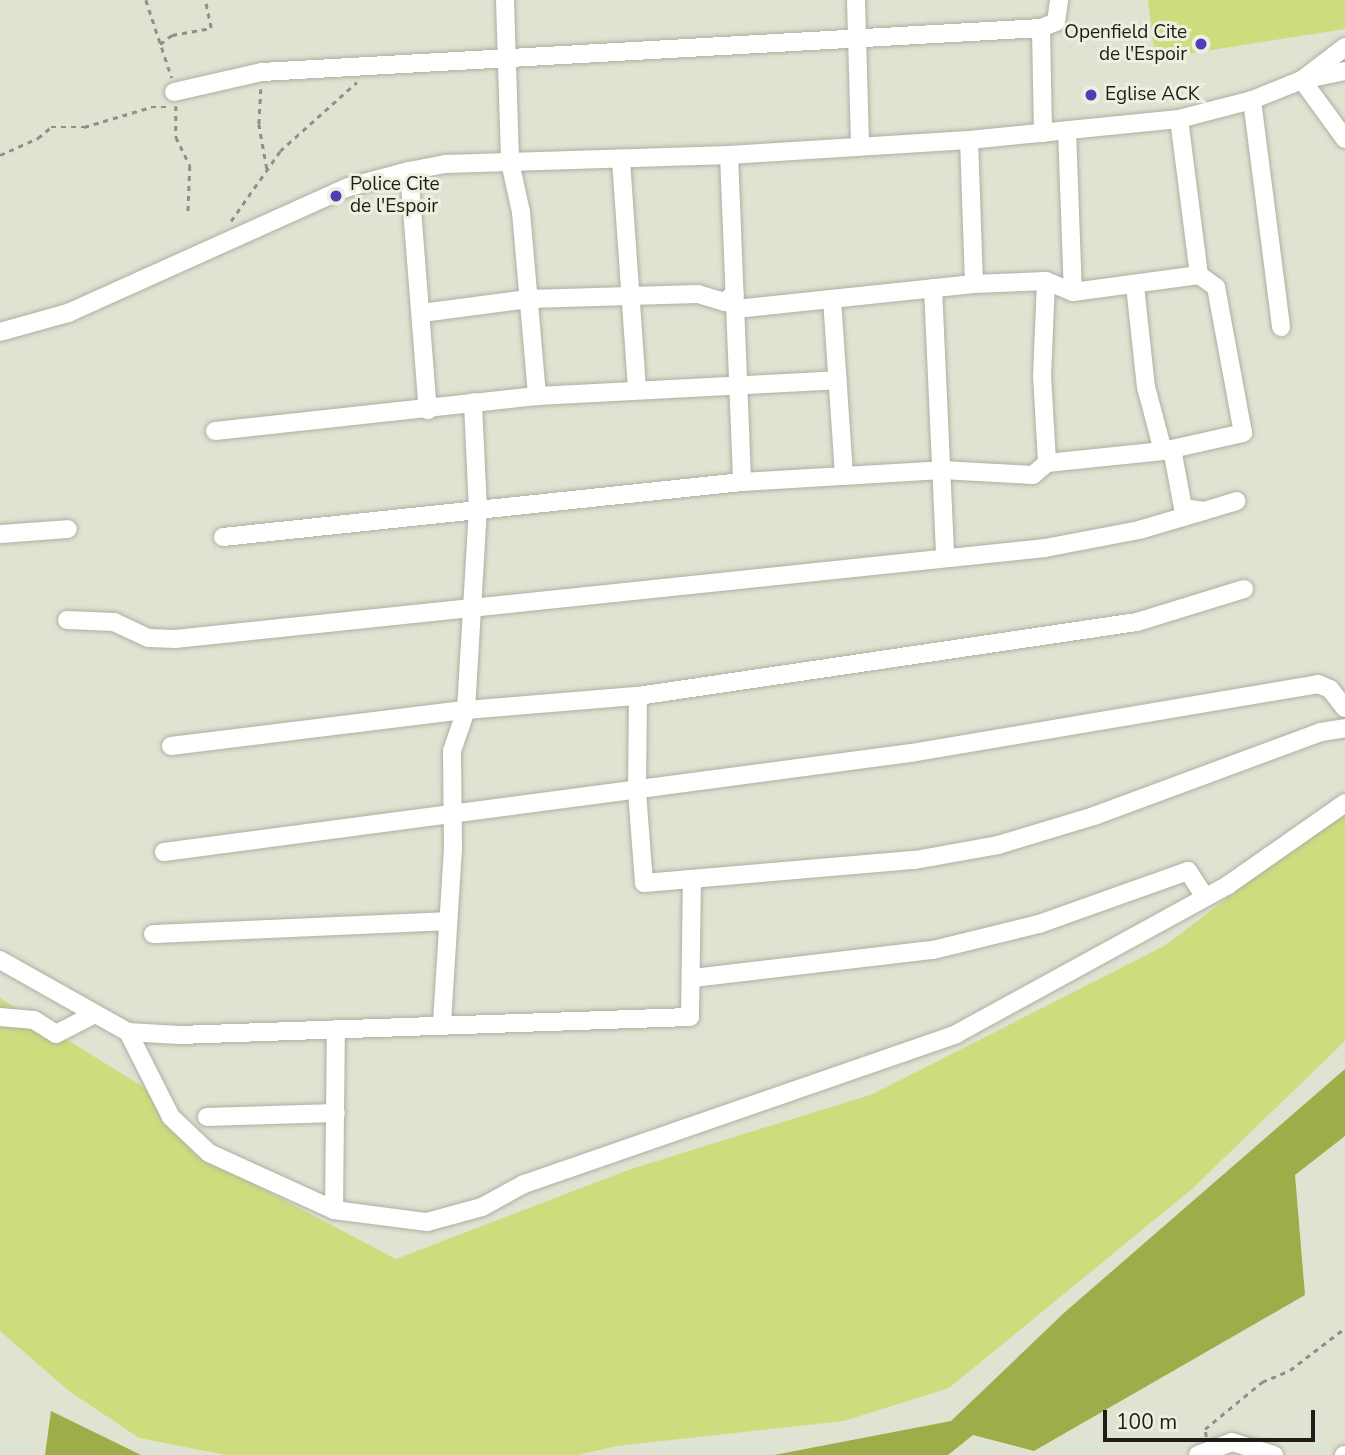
<!DOCTYPE html>
<html>
<head>
<meta charset="utf-8">
<style>
	body { margin:0 }
	#map { position:relative; width:1345px; height:1455px; overflow:hidden; background:#dfe3d2; font-family:"Nunito Sans",sans-serif }
	div>[style] { position:absolute }
	.green>* { inset:0; background:#cedc7e }
	.forest>* { inset:0; background:#9eac49 }
	.path>* { height:2.5px; margin-top:-1.25px; transform-origin:0; background:repeating-linear-gradient(90deg,#8e9184 0 5px,transparent 0 10px) }
	.roads { filter:drop-shadow(0 0 2px #adb0a1) drop-shadow(0 0 2px #adb0a1) }
	.minor>* { height:18px; margin:-9px; padding:0 9px; transform-origin:9px; border-radius:9px; background:#fff }
	.dots>* { width:19px; height:19px; translate:-50% -50%; box-sizing:border-box; border:4px solid #ecf0df; border-radius:50% }
	span { translate:-50% -50%; white-space:nowrap; text-align:center; line-height:1.15; -webkit-text-stroke:6px #ecf0df; paint-order:stroke }
	.poi-label { font-size:19px; color:#1d1e18 }
	.right { translate:-100% -50%; text-align:right }
	.left { translate:0 -50%; text-align:left }
	.scale { position:absolute; left:1103px; top:1410px; width:212px; height:32px; box-sizing:border-box; border:4px solid #1d1e18; border-top:0; padding-left:9px; font-size:21px; line-height:24px; white-space:nowrap; color:#1d1e18; -webkit-text-stroke:5px #ecf0df; paint-order:stroke }
</style>
</head>
<body>
<div id="map">
	<div class="green">
		<div style="clip-path:polygon(1148px 0,1345px 0,1345px 29px,1155px 59px)"></div>
		<div style="clip-path:polygon(1345px 808px,1345px 1041px,1192px 1189px,949px 1388px,844px 1421px,617px 1446px,578px 1455px,226px 1455px,139px 1438px,69px 1391px,0 1331px,0 998px,145px 1088px,238px 1176px,396px 1259px,631px 1169px,873px 1094px,1166px 945px)"></div>
	</div>
	<div class="forest">
		<div style="clip-path:polygon(1345px 1069px,1345px 1136px,1295px 1175px,1305px 1295px,1034px 1451px,973px 1435px,948px 1455px,774px 1455px,951px 1421px,1065px 1312px)"></div>
		<div style="clip-path:polygon(51px 1411px,141px 1455px,45px 1455px)"></div>
	</div>
	<div class="path">
		<div style="left:146px;top:0;width:82px;rotate:71.6deg"></div>
		<div style="left:160px;top:44px;width:15px;rotate:-37deg"></div>
		<div style="left:172px;top:35px;width:40px;rotate:-10deg"></div>
		<div style="left:211px;top:28px;width:29px;rotate:-102deg"></div>
		<div style="left:261px;top:89px;width:35px;rotate:93deg"></div>
		<div style="left:259px;top:124px;width:46px;rotate:79.9deg"></div>
		<div style="left:176px;top:106px;width:31px;rotate:90deg"></div>
		<div style="left:176px;top:137px;width:32px;rotate:64deg"></div>
		<div style="left:190px;top:166px;width:49px;rotate:92.3deg"></div>
		<div style="left:0;top:155px;width:42px;rotate:-24.1deg"></div>
		<div style="left:38px;top:138px;width:17px;rotate:-40deg"></div>
		<div style="left:51px;top:127px;width:33px"></div>
		<div style="left:84px;top:127px;width:70px;rotate:-16.6deg"></div>
		<div style="left:151px;top:107px;width:18px"></div>
		<div style="left:231px;top:221px;width:85px;rotate:-55deg"></div>
		<div style="left:280px;top:151px;width:103px;rotate:-41.9deg"></div>
		<div style="left:1206px;top:1437px;width:8px;rotate:-97deg"></div>
		<div style="left:1205px;top:1429px;width:74px;rotate:-39.5deg"></div>
		<div style="left:1262px;top:1382px;width:30px;rotate:-23deg"></div>
		<div style="left:1290px;top:1370px;width:69px;rotate:-37.4deg"></div>
	</div>
	<div class="roads">
		<div class="minor">
			<div style="left:505px;top:0;width:162px;rotate:88.2deg"></div>
			<div style="left:510px;top:162px;width:51px;rotate:77.6deg"></div>
			<div style="left:521px;top:212px;width:185px;rotate:85deg"></div>
			<div style="left:856px;top:0;width:145px;rotate:88.4deg"></div>
			<div style="left:1345px;top:71px;width:44px;rotate:168.2deg"></div>
			<div style="left:1302px;top:80px;width:73px;rotate:53.9deg"></div>
			<div style="left:174px;top:92px;width:90px;rotate:-12.8deg"></div>
			<div style="left:262px;top:72px;width:780px;rotate:-3.23deg"></div>
			<div style="left:1252px;top:100px;width:229px;rotate:82.7deg"></div>
			<div style="left:1067px;top:131px;width:161px;rotate:87.9deg"></div>
			<div style="left:1043px;top:133px;width:105px;rotate:-91.1deg"></div>
			<div style="left:1041px;top:28px;width:16px;rotate:-22deg"></div>
			<div style="left:1056px;top:22px;width:22px;rotate:-82deg"></div>
			<div style="left:969px;top:140px;width:144px;rotate:88deg"></div>
			<div style="left:729px;top:155px;width:327px;rotate:87.7deg"></div>
			<div style="left:621px;top:160px;width:229px;rotate:86deg"></div>
			<div style="left:409px;top:171px;width:240px;rotate:85.5deg"></div>
			<div style="left:1046px;top:281px;width:94px;rotate:92.4deg"></div>
			<div style="left:1042px;top:375px;width:88px;rotate:86.7deg"></div>
			<div style="left:1135px;top:286px;width:102px;rotate:83.8deg"></div>
			<div style="left:1146px;top:387px;width:66px;rotate:75.1deg"></div>
			<div style="left:1163px;top:451px;width:9px;rotate:-13deg"></div>
			<div style="left:1172px;top:449px;width:60px;rotate:79.4deg"></div>
			<div style="left:1183px;top:508px;width:21px;rotate:8deg"></div>
			<div style="left:1204px;top:511px;width:34px;rotate:-17deg"></div>
			<div style="left:933px;top:288px;width:268px;rotate:87.4deg"></div>
			<div style="left:832px;top:299px;width:177px;rotate:86.1deg"></div>
			<div style="left:736px;top:309px;width:239px;rotate:-6deg"></div>
			<div style="left:974px;top:284px;width:72px;rotate:-2.4deg"></div>
			<div style="left:1046px;top:281px;width:29px;rotate:22deg"></div>
			<div style="left:1073px;top:292px;width:127px;rotate:-7.7deg"></div>
			<div style="left:422px;top:313px;width:107px;rotate:-7.5deg"></div>
			<div style="left:528px;top:299px;width:170px;rotate:-1.7deg"></div>
			<div style="left:698px;top:294px;width:28px;rotate:17deg"></div>
			<div style="left:725px;top:302px;width:13px;rotate:-42deg"></div>
			<div style="left:0;top:332px;width:71px;rotate:-15.6deg"></div>
			<div style="left:68px;top:313px;width:308px;rotate:-24.2deg"></div>
			<div style="left:349px;top:187px;width:62px;rotate:-14.9deg"></div>
			<div style="left:409px;top:171px;width:38px;rotate:-11deg"></div>
			<div style="left:446px;top:164px;width:283px;rotate:-1.8deg"></div>
			<div style="left:729px;top:155px;width:240px;rotate:-3.6deg"></div>
			<div style="left:969px;top:140px;width:211px;rotate:-5.7deg"></div>
			<div style="left:1179px;top:119px;width:75px;rotate:-14.6deg"></div>
			<div style="left:1252px;top:100px;width:54px;rotate:-21.8deg"></div>
			<div style="left:1302px;top:80px;width:54px;rotate:-37.5deg"></div>
			<div style="left:215px;top:431px;width:324px;rotate:-6.2deg"></div>
			<div style="left:537px;top:396px;width:301px;rotate:-3deg"></div>
			<div style="left:1172px;top:449px;width:73px;rotate:-12.7deg"></div>
			<div style="left:1243px;top:433px;width:148px;rotate:-100.5deg"></div>
			<div style="left:1216px;top:287px;width:21px;rotate:-145deg"></div>
			<div style="left:1199px;top:275px;width:157px;rotate:-97.3deg"></div>
			<div style="left:0;top:534px;width:68px;rotate:-4.2deg"></div>
			<div style="left:223px;top:537px;width:522px;rotate:-6.05deg"></div>
			<div style="left:742px;top:482px;width:200px;rotate:-3.4deg"></div>
			<div style="left:942px;top:470px;width:91px;rotate:3.1deg"></div>
			<div style="left:1033px;top:475px;width:18px;rotate:-41deg"></div>
			<div style="left:1047px;top:463px;width:117px;rotate:-5.9deg"></div>
			<div style="left:67px;top:620px;width:47px;rotate:2.4deg"></div>
			<div style="left:114px;top:622px;width:38px;rotate:25deg"></div>
			<div style="left:149px;top:638px;width:26px;rotate:2deg"></div>
			<div style="left:175px;top:639px;width:875px;rotate:-5.97deg"></div>
			<div style="left:1045px;top:548px;width:96px;rotate:-10.8deg"></div>
			<div style="left:1139px;top:530px;width:68px;rotate:-16.3deg"></div>
			<div style="left:638px;top:696px;width:96px;rotate:90.6deg"></div>
			<div style="left:637px;top:792px;width:91px;rotate:85.6deg"></div>
			<div style="left:644px;top:883px;width:272px;rotate:-4.9deg"></div>
			<div style="left:915px;top:860px;width:84px;rotate:-10.2deg"></div>
			<div style="left:998px;top:845px;width:100px;rotate:-16.8deg"></div>
			<div style="left:1094px;top:816px;width:242px;rotate:-20.3deg"></div>
			<div style="left:1321px;top:732px;width:24px;rotate:-9deg"></div>
			<div style="left:171px;top:746px;width:297px;rotate:-7deg"></div>
			<div style="left:466px;top:710px;width:173px;rotate:-4.7deg"></div>
			<div style="left:638px;top:696px;width:504px;rotate:-8.44deg"></div>
			<div style="left:1137px;top:622px;width:112px;rotate:-17.1deg"></div>
			<div style="left:164px;top:852px;width:754px;rotate:-7.55deg"></div>
			<div style="left:911px;top:753px;width:413px;rotate:-9.6deg"></div>
			<div style="left:1318px;top:684px;width:13px;rotate:23deg"></div>
			<div style="left:1330px;top:689px;width:24px;rotate:52deg"></div>
			<div style="left:153px;top:934px;width:294px;rotate:-2.5deg"></div>
			<div style="left:0;top:960px;width:147px;rotate:29.4deg"></div>
			<div style="left:128px;top:1032px;width:95px;rotate:63.2deg"></div>
			<div style="left:171px;top:1117px;width:52px;rotate:43.5deg"></div>
			<div style="left:209px;top:1153px;width:137px;rotate:24.5deg"></div>
			<div style="left:334px;top:1210px;width:94px;rotate:7.4deg"></div>
			<div style="left:427px;top:1222px;width:57px;rotate:-15.3deg"></div>
			<div style="left:482px;top:1207px;width:48px;rotate:-28.7deg"></div>
			<div style="left:524px;top:1184px;width:457px;rotate:-19.1deg"></div>
			<div style="left:956px;top:1034px;width:310px;rotate:-28.7deg"></div>
			<div style="left:1228px;top:885px;width:143px;rotate:-35deg"></div>
			<div style="left:693px;top:978px;width:242px;rotate:-6.7deg"></div>
			<div style="left:933px;top:950px;width:109px;rotate:-13.8deg"></div>
			<div style="left:1039px;top:924px;width:158px;rotate:-19.6deg"></div>
			<div style="left:1188px;top:871px;width:31px;rotate:57deg"></div>
			<div style="left:0;top:1017px;width:34px;rotate:5deg"></div>
			<div style="left:34px;top:1020px;width:26px;rotate:32deg"></div>
			<div style="left:56px;top:1034px;width:42px;rotate:-27.2deg"></div>
			<div style="left:442px;top:1023px;width:175px;rotate:-86.4deg"></div>
			<div style="left:453px;top:848px;width:97px;rotate:-90.6deg"></div>
			<div style="left:452px;top:751px;width:43px;rotate:-71.1deg"></div>
			<div style="left:466px;top:710px;width:200px;rotate:-86.6deg"></div>
			<div style="left:478px;top:510px;width:108px;rotate:-92.7deg"></div>
			<div style="left:128px;top:1032px;width:51px;rotate:3.4deg"></div>
			<div style="left:179px;top:1035px;width:511px;rotate:-2.02deg"></div>
			<div style="left:690px;top:1017px;width:138px;rotate:-89.2deg"></div>
			<div style="left:207px;top:1117px;width:129px;rotate:-1.8deg"></div>
			<div style="left:334px;top:1210px;width:181px;rotate:-89.4deg"></div>
			<div style="left:1198px;top:1455px;width:36px;rotate:-21deg"></div>
			<div style="left:1232px;top:1442px;width:44px;rotate:17.2deg"></div>
			<div style="left:1344px;top:1455px;width:1px"></div>
		</div>
	</div>
	<div class="dots">
		<div style="left:1201px;top:44px;background:#503db5"></div>
		<div style="left:1091px;top:95px;background:#503db5"></div>
		<div style="left:336px;top:196px;background:#503db5"></div>
	</div>
	<div class="poi-label">
		<span class="right" style="left:1187px;top:44px">Openfield Cite<br>de l'Espoir</span>
		<span class="left" style="left:1105px;top:95px">Eglise ACK</span>
		<span class="left" style="left:350px;top:196px">Police Cite<br>de l'Espoir</span>
	</div>
	<div class="scale">100 m</div>
</div>
</body>
</html>
